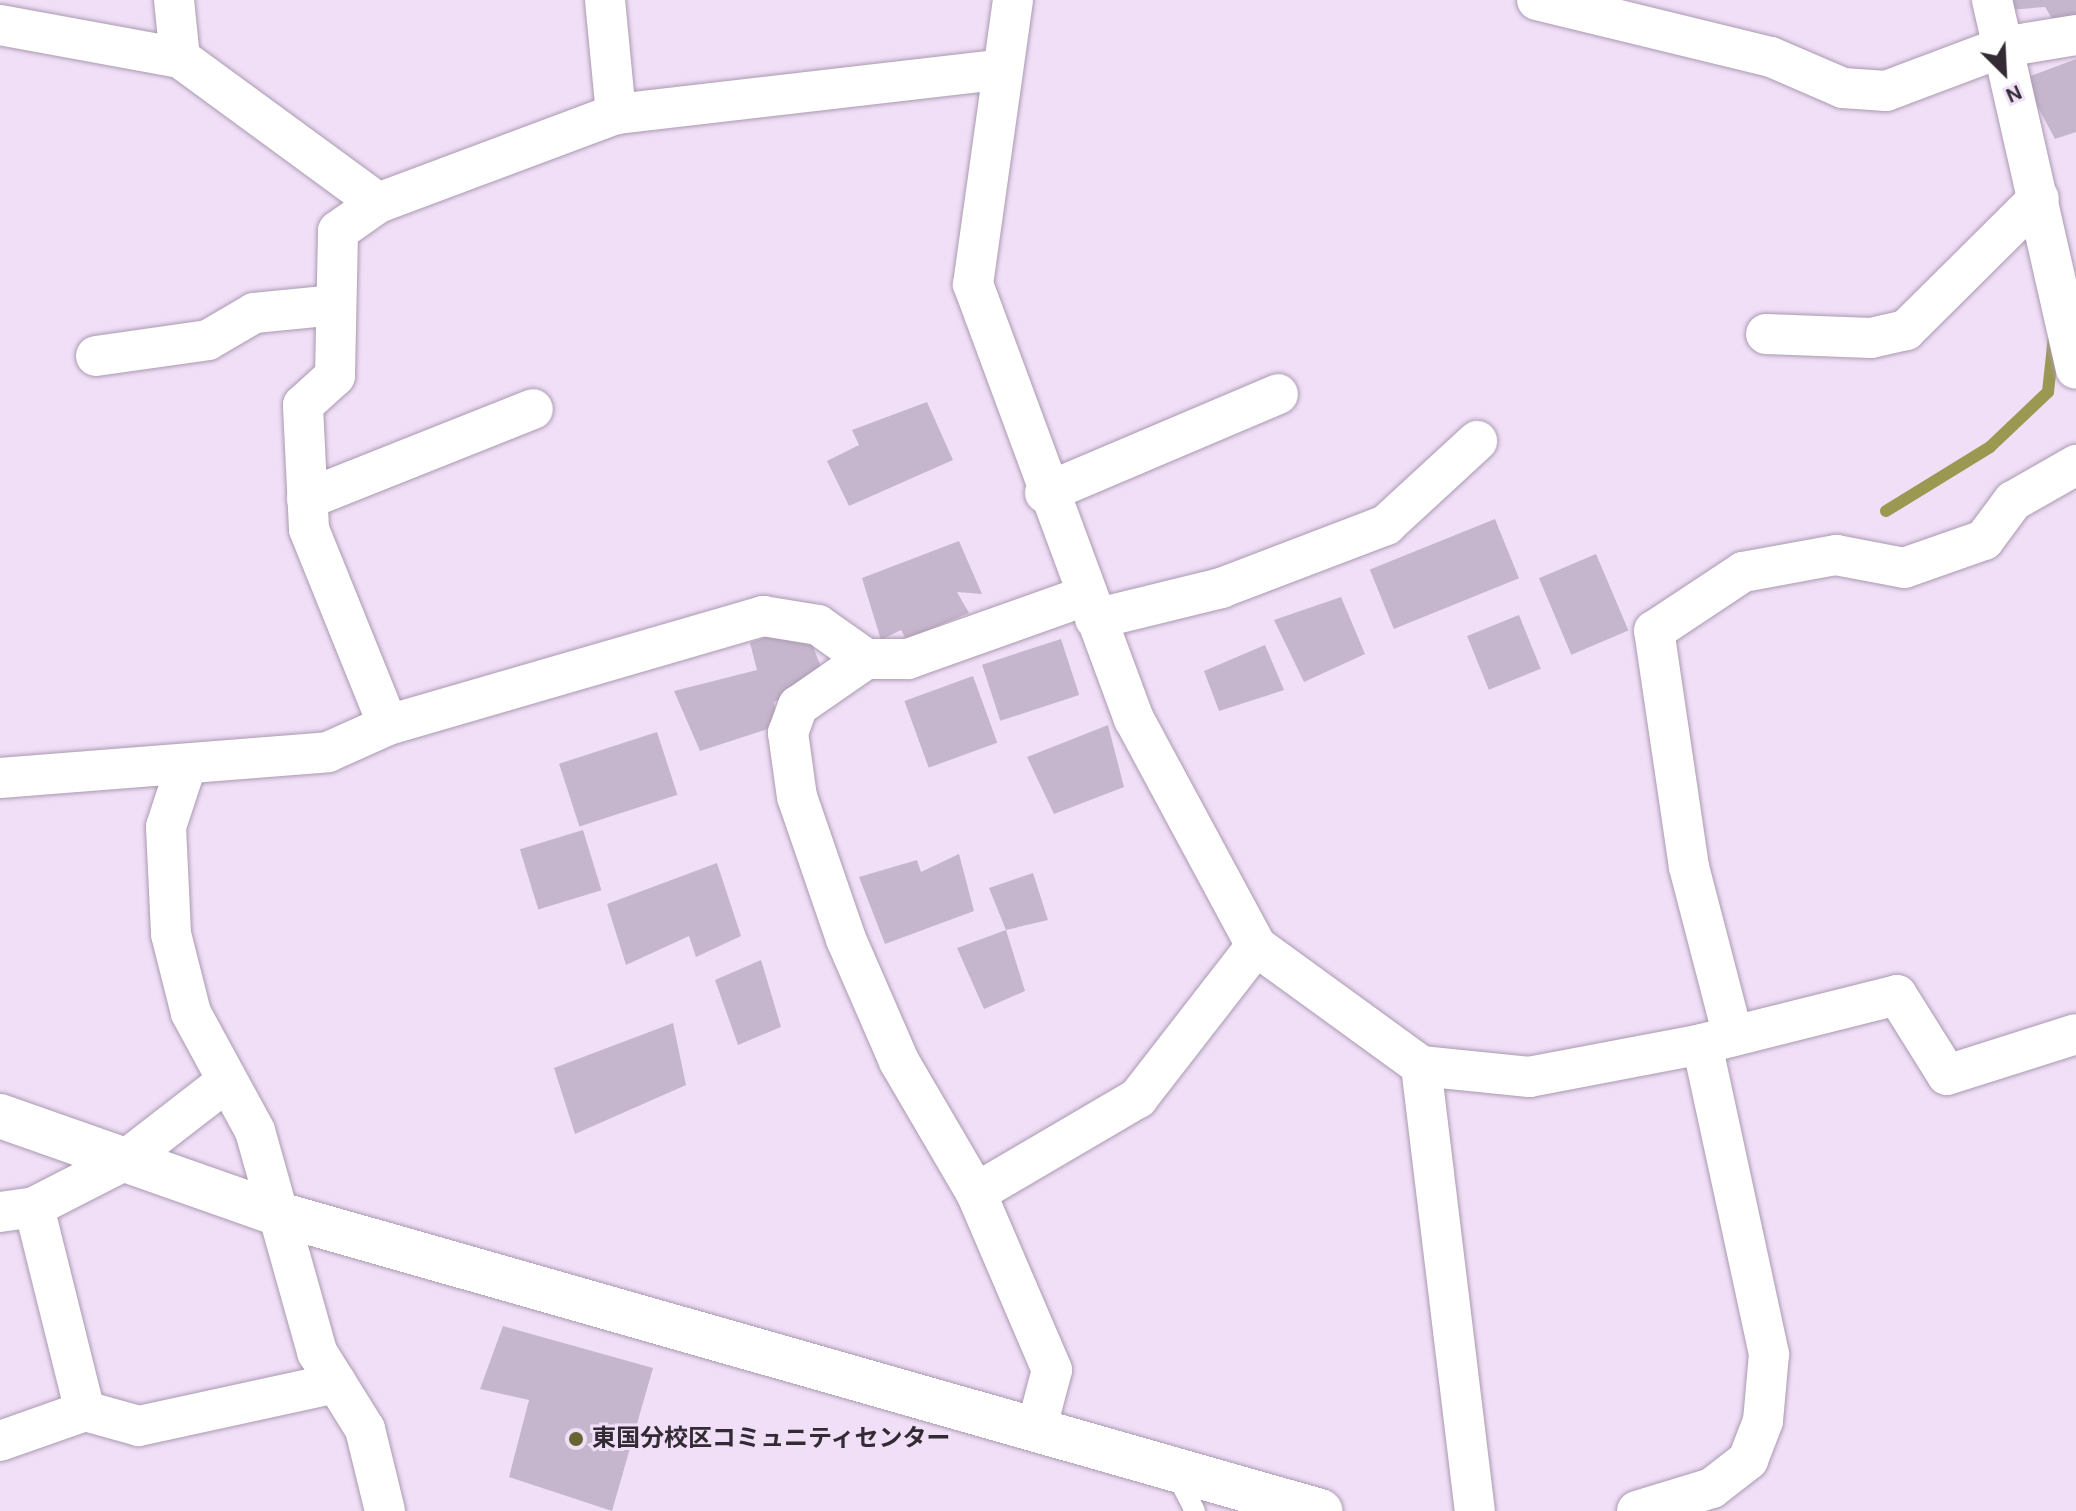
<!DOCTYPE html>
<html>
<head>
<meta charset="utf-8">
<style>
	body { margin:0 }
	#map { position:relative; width:2076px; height:1511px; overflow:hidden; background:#f0dff7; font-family:Karla,"Noto Sans JP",sans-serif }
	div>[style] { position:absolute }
	.stream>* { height:12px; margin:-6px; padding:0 6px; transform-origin:6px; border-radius:6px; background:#9b9851 }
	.building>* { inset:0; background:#c6b6cd; transform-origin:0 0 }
	.roads { filter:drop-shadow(0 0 2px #aa9ab0) drop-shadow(0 0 2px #aa9ab0) }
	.service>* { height:20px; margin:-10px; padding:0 10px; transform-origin:10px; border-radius:10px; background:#fff }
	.minor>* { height:40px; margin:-20px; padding:0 20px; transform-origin:20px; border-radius:20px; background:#fff }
	.tertiary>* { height:44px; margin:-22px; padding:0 22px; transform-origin:22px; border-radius:22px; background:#fff }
	.dots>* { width:22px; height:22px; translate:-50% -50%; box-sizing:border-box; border:4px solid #f0dff7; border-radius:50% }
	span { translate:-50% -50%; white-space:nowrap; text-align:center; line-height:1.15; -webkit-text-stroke:6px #f0dff7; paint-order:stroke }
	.poi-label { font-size:24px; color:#322b34; font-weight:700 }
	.left { translate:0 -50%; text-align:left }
	.north { position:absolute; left:1964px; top:32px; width:80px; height:80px; -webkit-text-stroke:6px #f0dff7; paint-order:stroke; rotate:156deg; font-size:22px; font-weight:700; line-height:32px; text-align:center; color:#322b34 }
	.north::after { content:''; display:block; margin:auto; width:28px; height:36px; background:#322b34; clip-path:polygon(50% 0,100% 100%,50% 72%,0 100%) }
</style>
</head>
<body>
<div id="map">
	<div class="stream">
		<div style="left:1886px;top:511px;width:122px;rotate:-31.6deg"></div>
		<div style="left:1990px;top:447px;width:80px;rotate:-43.5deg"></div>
		<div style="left:2048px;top:392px;width:55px;rotate:-83.8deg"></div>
	</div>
	<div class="building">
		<div style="clip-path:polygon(2007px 0,2076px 0,2076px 19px,2056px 25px,2045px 7px,2009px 10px)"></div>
		<div style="clip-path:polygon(2076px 59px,2076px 132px,2055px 139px,2023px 79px)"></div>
		<div style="clip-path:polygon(927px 402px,953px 460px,849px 506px,827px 461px,859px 445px,852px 430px)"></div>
		<div style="left:1495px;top:519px;width:64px;height:135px;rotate:68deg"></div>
		<div style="clip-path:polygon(959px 541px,982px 594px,957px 592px,969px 613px,906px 639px,901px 630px,881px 640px,862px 578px)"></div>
		<div style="left:1596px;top:554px;width:83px;height:62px;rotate:67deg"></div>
		<div style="clip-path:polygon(1341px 597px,1365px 654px,1304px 682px,1274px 620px)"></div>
		<div style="left:1519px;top:615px;width:58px;height:56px;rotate:68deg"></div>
		<div style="clip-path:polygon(804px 623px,824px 675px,774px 702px,777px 726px,700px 751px,674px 691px,757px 670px,750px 643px)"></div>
		<div style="left:1061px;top:639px;width:59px;height:83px;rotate:72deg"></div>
		<div style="clip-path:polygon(1265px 645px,1284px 690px,1219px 711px,1204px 671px)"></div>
		<div style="left:973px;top:676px;width:71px;height:73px;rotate:70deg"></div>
		<div style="clip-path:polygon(1108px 725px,1124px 787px,1054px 814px,1027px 757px)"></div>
		<div style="left:657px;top:732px;width:66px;height:103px;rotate:72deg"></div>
		<div style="left:583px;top:830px;width:63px;height:66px;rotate:73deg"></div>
		<div style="clip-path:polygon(959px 854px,974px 911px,885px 944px,859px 877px,917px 860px,921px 872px)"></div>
		<div style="clip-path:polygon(717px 863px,741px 936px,696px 957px,689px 936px,626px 965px,607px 904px)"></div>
		<div style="clip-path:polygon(1033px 873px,1048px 920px,1006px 930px,1025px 991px,984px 1009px,957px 948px,1006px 930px,989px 888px)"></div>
		<div style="clip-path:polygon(761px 960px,781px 1027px,738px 1045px,715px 980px)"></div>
		<div style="clip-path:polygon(673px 1023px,686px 1085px,575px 1134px,554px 1068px)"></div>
		<div style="clip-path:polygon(503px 1326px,653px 1368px,612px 1511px,509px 1477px,529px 1400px,480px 1389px)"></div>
	</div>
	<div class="roads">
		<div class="service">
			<div style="left:1175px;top:1472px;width:44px;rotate:62.9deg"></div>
		</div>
		<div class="minor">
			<div style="left:174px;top:0;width:58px;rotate:84.1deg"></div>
			<div style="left:605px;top:0;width:115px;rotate:84.5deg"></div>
			<div style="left:1013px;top:0;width:287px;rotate:98deg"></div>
			<div style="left:973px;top:284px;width:464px;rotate:69.7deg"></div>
			<div style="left:1134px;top:719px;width:258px;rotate:61.7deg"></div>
			<div style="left:1256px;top:946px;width:204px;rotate:36deg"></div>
			<div style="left:1421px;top:1066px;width:109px;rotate:5.8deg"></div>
			<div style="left:1529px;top:1077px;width:176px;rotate:-10.8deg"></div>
			<div style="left:1702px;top:1044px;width:201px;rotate:-14.1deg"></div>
			<div style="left:1897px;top:995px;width:94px;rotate:58deg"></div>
			<div style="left:1947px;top:1075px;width:135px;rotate:-17.6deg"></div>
			<div style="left:1537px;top:0;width:241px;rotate:13.7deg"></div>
			<div style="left:1771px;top:57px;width:78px;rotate:23.3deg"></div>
			<div style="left:1843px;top:88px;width:43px;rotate:4deg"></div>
			<div style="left:1886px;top:91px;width:125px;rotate:-20.6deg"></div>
			<div style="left:2003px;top:47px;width:74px;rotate:-9.3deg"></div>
			<div style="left:1992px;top:0;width:378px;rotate:77.2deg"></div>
			<div style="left:0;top:25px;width:183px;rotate:10.4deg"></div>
			<div style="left:180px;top:58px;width:245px;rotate:36.2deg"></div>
			<div style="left:1766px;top:334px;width:105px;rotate:2.2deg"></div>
			<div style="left:1871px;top:338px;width:36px;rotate:-13deg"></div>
			<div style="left:1906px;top:330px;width:187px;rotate:-44.8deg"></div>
			<div style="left:96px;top:356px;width:113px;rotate:-8.1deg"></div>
			<div style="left:208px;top:340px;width:53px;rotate:-30.4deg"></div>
			<div style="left:254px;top:313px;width:82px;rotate:-5.6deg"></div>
			<div style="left:1045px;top:493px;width:253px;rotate:-23deg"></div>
			<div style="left:307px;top:499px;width:243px;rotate:-21.7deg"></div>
			<div style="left:1095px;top:619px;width:130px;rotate:-13.8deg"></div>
			<div style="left:1221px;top:588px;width:177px;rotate:-20.9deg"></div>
			<div style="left:1386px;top:525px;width:124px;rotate:-42.7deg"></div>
			<div style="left:388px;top:725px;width:211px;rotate:-112deg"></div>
			<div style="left:309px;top:529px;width:124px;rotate:-92.8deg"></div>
			<div style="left:303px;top:405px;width:43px;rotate:-42.2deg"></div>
			<div style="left:335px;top:376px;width:145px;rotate:-88.8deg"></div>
			<div style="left:338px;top:231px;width:49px;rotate:-35deg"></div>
			<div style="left:378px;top:203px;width:254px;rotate:-20.5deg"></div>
			<div style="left:616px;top:114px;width:386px;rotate:-6.6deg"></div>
			<div style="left:186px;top:766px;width:64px;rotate:108.2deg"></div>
			<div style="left:166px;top:827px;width:107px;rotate:87.3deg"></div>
			<div style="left:171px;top:934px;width:81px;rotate:75.8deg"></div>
			<div style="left:191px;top:1013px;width:134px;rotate:61.5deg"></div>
			<div style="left:255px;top:1131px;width:230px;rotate:74.3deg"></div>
			<div style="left:317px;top:1352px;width:91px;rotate:58.1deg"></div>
			<div style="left:365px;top:1429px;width:84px;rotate:76.3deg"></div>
			<div style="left:0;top:778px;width:329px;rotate:-4.5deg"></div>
			<div style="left:328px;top:752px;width:66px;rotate:-24.2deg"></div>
			<div style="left:388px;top:725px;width:391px;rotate:-16.2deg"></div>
			<div style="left:763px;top:616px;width:56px;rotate:9.3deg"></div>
			<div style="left:818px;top:625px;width:59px;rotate:35.3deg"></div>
			<div style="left:1733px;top:1036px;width:175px;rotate:-104.6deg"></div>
			<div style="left:1689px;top:867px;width:239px;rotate:-98.4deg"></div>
			<div style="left:1654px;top:631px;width:107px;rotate:-33.5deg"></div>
			<div style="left:1743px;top:572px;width:95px;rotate:-10.4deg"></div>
			<div style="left:1836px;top:555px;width:69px;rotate:10.8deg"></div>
			<div style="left:1904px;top:568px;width:85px;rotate:-19.3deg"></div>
			<div style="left:1984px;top:540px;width:49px;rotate:-53.4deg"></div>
			<div style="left:2013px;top:501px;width:73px;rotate:-29.7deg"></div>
			<div style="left:1421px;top:1066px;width:448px;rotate:83.1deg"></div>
			<div style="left:976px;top:1193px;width:188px;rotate:-30.4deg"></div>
			<div style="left:1138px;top:1098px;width:192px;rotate:-52.2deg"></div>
			<div style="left:34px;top:1207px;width:210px;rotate:76deg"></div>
			<div style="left:0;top:1212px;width:34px;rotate:-8deg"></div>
			<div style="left:34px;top:1207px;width:101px;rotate:-27.1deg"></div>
			<div style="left:124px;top:1161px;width:130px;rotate:-37.8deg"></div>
			<div style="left:1036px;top:1430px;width:62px;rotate:-75.1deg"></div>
			<div style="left:1052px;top:1370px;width:193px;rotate:-113.2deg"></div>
			<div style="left:976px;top:1193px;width:153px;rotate:-120.3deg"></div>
			<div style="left:899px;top:1061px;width:133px;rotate:-113.5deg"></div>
			<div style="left:846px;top:939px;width:150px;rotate:-109deg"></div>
			<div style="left:797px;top:797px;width:65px;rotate:-98deg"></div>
			<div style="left:788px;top:733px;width:29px;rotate:-70deg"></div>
			<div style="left:798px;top:706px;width:83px;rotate:-34.7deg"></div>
			<div style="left:866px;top:659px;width:42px"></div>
			<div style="left:908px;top:659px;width:188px;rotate:-19.6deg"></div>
			<div style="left:0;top:1441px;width:90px;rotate:-19.4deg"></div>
			<div style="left:85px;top:1411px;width:56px;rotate:15.5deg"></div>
			<div style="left:139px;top:1426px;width:202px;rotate:-12.3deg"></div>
			<div style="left:1637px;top:1511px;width:78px;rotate:-17deg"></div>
			<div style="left:1712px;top:1488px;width:46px;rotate:-37.9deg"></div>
			<div style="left:1748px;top:1460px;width:42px;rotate:-69deg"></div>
			<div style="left:1763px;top:1421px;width:67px;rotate:-84.9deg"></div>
			<div style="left:1769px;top:1354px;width:317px;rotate:-102.2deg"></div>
		</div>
		<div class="tertiary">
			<div style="left:0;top:1116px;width:296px;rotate:19.4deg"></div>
			<div style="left:279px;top:1214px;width:1083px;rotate:15.92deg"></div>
		</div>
	</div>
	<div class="dots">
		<div style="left:576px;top:1439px;background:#676532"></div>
	</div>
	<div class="poi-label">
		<span class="left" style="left:592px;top:1439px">東国分校区コミュニティセンター</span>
	</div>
	<div class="north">N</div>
</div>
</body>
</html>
